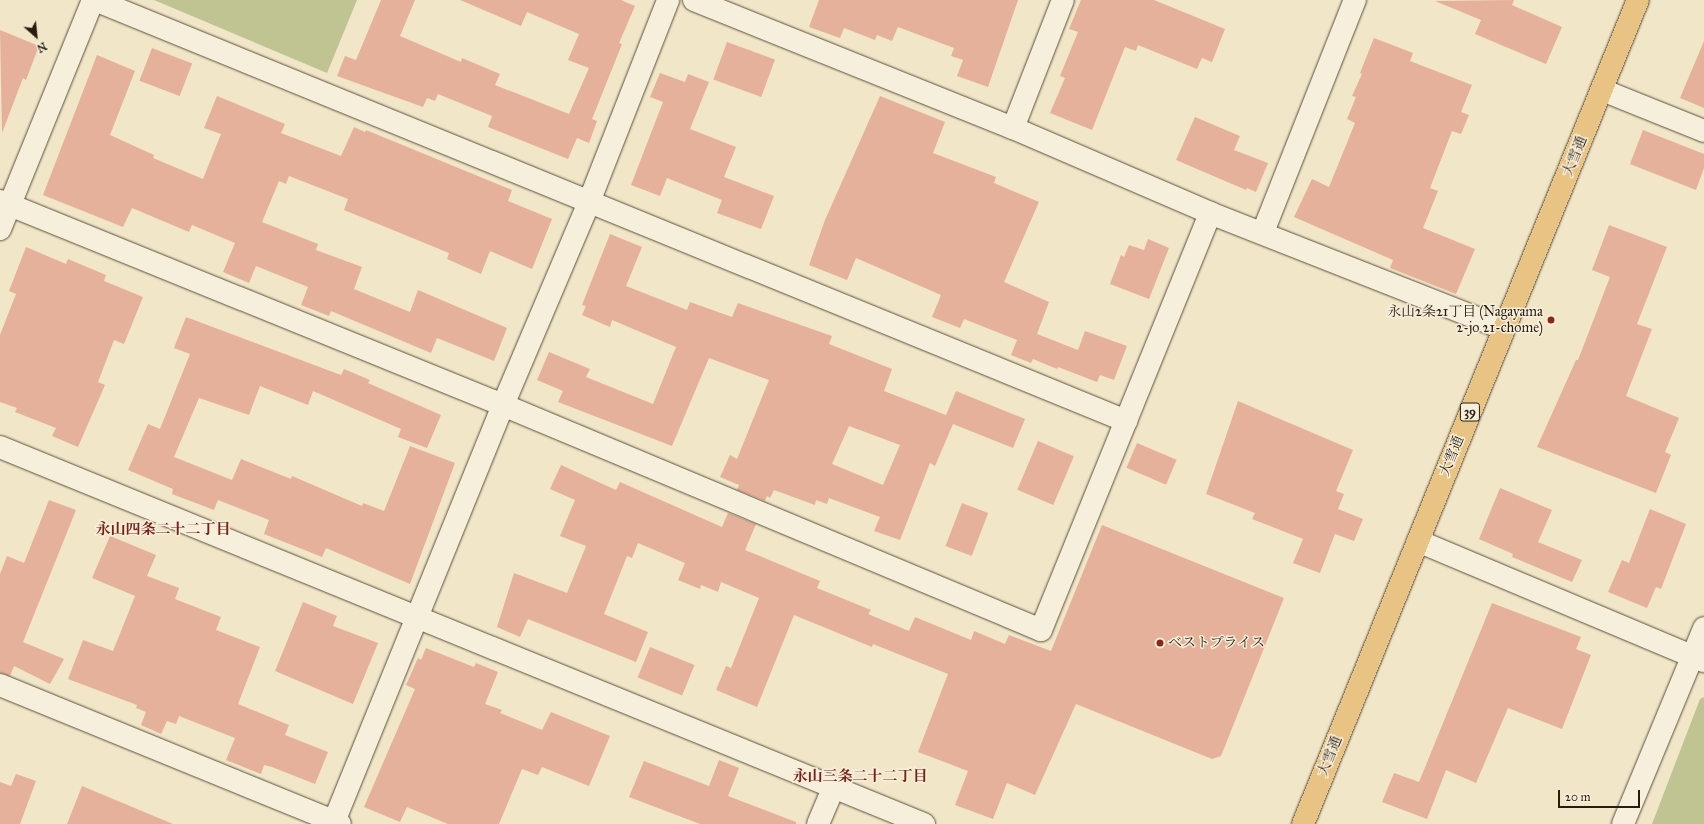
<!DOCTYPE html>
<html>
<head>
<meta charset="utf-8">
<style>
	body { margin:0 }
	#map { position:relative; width:1704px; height:824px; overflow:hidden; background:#f1e6c7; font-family:"IM FELL Great Primer","Noto Serif JP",serif }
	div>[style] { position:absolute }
	.green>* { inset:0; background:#c0c392 }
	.building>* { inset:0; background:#e5b19a; transform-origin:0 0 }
	.roads { filter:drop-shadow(0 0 1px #5b4e3c) drop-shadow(0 0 1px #5b4e3c) }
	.minor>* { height:22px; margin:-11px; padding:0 11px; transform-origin:11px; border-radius:11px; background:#f6efdb }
	.trunk>* { height:22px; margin:-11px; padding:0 11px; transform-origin:11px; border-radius:11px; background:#e8c384 }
	.dots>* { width:11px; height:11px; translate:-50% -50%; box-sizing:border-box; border:2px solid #f6efdb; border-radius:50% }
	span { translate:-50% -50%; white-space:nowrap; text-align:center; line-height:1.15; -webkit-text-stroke:3px #f6efdb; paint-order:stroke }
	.shield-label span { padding:1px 3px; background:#f6efdb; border:1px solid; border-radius:3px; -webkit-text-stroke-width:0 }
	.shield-label { font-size:13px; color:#291b0e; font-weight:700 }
	.street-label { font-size:14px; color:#291b0e }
	.poi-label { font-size:14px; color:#291b0e }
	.right { translate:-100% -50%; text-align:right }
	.left { translate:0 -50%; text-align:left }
	.neighbourhood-label { font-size:15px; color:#7a1f14; font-weight:700 }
	.north { position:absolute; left:16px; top:16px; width:40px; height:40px; -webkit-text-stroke:3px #f6efdb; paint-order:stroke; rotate:153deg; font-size:11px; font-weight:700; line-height:16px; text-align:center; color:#291b0e }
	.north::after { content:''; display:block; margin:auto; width:14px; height:18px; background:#291b0e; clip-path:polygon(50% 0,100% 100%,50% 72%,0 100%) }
	.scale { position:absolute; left:1558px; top:790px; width:82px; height:18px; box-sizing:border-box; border:2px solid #291b0e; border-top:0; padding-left:5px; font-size:12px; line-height:14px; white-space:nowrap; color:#291b0e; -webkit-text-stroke:3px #f6efdb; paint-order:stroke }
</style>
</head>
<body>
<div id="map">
	<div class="green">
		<div style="clip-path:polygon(154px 0,357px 0,327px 73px)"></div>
		<div style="clip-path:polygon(1704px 697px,1704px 824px,1652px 824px,1700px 699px)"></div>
	</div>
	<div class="building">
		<div style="clip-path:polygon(381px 0,415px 0,400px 36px,461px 62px,462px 58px,500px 74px,495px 85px,569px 114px,589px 68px,568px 60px,579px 34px,527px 12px,521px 26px,460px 0,621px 0,635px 6px,619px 43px,622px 44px,592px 119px,597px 121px,589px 143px,577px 138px,568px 159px,488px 127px,492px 116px,438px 94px,435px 101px,427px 98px,423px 107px,337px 76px,345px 56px,356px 60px)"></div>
		<div style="clip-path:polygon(819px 0,1018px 0,988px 87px,957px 76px,963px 60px,951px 56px,954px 48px,898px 27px,892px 41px,877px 35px,875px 40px,844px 28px,840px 38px,809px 27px)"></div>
		<div style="clip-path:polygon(1081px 0,1154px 0,1225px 29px,1212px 62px,1202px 58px,1197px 69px,1138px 45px,1136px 51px,1125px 47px,1092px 130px,1050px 113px,1065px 78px,1060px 76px,1078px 32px,1069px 29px)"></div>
		<div style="clip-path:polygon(1514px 0,1512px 5px,1562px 27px,1546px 64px,1475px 34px,1481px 20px,1435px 1px)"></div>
		<div style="clip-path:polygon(0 30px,39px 46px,26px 80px,23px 78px,2px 133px)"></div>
		<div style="clip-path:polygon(1374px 38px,1413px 53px,1410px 61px,1472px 85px,1461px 112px,1469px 115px,1461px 134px,1452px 131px,1430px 188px,1438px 191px,1423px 228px,1475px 249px,1456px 294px,1390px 268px,1393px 260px,1294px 217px,1312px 179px,1329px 187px,1355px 123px,1347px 119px,1356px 97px,1352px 96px,1362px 74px,1360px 73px)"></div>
		<div style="clip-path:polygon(1704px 41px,1704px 108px,1680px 98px)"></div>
		<div style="left:727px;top:42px;width:51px;height:40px;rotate:20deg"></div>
		<div style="left:152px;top:48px;width:43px;height:35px;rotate:21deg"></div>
		<div style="clip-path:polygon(97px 55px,135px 71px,110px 135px,154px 155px,153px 158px,203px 179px,221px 134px,204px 128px,217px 96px,285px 124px,281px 133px,341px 156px,354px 127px,365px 132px,366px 130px,512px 190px,508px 201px,552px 219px,532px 269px,490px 251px,481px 274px,447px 259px,449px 253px,344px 210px,348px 199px,289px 176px,286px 184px,279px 181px,262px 222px,318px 244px,316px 250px,362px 267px,354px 289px,410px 312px,418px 290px,507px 328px,494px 361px,437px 338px,431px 353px,331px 311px,329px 316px,301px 305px,308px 287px,256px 266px,249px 283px,223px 272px,235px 243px,192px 225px,189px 232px,132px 208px,123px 227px,43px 195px)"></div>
		<div style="clip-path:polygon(660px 73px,685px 82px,688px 74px,709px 82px,690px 129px,736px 147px,724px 177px,774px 196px,761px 229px,717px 213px,722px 200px,667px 178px,660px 196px,631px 185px,663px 102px,650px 97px)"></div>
		<div style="clip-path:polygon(880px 96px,945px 122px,933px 153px,996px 177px,994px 183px,1039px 202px,1004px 282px,1049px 302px,1037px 334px,1078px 350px,1085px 331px,1127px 346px,1114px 380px,1100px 375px,1097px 382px,1058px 367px,1057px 369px,1033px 359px,1031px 363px,1011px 355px,1017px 340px,964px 319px,960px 328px,932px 317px,941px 295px,856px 258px,847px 280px,809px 265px,825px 220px)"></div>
		<div style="clip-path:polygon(1195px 117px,1240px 136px,1234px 150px,1268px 163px,1256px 192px,1247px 188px,1246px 190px,1176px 160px)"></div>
		<div style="clip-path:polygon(1643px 130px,1704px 154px,1704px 168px,1696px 190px,1630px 164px)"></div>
		<div style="clip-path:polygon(1609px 225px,1667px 247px,1637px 324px,1652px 329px,1626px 396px,1679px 418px,1665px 452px,1671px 455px,1656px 493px,1537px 447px,1576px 360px,1578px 360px,1610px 277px,1592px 270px)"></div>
		<div style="clip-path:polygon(evenodd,610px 234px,642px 247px,626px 286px,687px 310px,690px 302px,732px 317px,738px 303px,832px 336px,829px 344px,892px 369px,884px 391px,946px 415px,956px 391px,1025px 419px,1013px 448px,953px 424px,935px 466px,930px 463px,900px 540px,874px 531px,880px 517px,829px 498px,827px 504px,816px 500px,815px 505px,774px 490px,770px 498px,767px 496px,765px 501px,737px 490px,739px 485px,720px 477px,730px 455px,737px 459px,769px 380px,709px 358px,672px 446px,558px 402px,563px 391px,537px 380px,549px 352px,590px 369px,586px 377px,653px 404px,676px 347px,612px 320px,610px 327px,582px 315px,586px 306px,582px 305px,610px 234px,849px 426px,900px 445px,883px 485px,832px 464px,849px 426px)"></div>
		<div style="clip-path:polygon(1148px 239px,1169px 248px,1149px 299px,1110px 284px,1121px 255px,1124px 257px,1129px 245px,1144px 250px)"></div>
		<div style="clip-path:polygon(26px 247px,66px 264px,68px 259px,106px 275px,104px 281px,143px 297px,124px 344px,114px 340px,98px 382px,105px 385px,78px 447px,52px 436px,56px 428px,15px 412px,17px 408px,0 402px,0 335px,16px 294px,9px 291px)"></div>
		<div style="clip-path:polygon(186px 317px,341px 375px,344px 369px,370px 380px,368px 383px,441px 415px,427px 448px,398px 437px,401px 429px,313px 391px,308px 405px,260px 386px,249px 415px,199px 398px,174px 457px,232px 480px,241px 459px,291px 479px,292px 476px,362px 506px,363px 503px,384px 511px,410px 446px,455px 463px,410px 584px,326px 548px,322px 557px,312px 553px,264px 534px,269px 520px,218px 500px,214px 510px,172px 494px,173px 489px,128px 470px,148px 424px,160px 429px,190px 354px,174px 348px)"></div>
		<div style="clip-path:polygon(1238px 401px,1353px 450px,1336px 491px,1344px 494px,1338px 509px,1363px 519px,1354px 541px,1335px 534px,1320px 573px,1293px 563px,1303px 539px,1252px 519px,1255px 513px,1206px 494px)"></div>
		<div style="left:1038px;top:441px;width:39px;height:53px;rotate:23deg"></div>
		<div style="left:1137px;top:443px;width:43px;height:27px;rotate:23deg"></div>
		<div style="clip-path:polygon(561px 465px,616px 490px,620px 482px,722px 527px,728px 513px,756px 524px,745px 550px,820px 581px,817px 588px,871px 610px,868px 614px,909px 631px,915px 617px,971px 640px,974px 631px,1005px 644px,1009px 635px,1051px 651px,1102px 525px,1284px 598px,1221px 756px,1212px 759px,1076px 704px,1035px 795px,1007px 783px,993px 819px,955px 805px,968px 771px,918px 752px,948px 674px,873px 644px,872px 647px,794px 615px,757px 707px,716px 690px,726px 666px,731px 668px,759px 598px,721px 582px,718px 592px,701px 585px,700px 589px,678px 580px,685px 563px,638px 543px,632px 558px,627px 556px,604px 614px,648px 632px,636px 662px,528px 619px,520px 637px,497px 627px,514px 573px,567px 593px,586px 546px,560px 536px,575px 500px,550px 489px)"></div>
		<div style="clip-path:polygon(1500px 488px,1552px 510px,1538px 542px,1582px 560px,1572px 582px,1512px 557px,1513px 554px,1479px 539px)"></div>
		<div style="clip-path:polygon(49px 500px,76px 510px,23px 642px,64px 659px,50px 684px,14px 666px,10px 676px,0 673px,0 574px,7px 556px,24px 563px)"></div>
		<div style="left:962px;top:503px;width:28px;height:46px;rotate:21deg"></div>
		<div style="clip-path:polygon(1650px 509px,1686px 524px,1661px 589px,1656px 587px,1647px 608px,1608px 592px,1622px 560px,1629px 563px)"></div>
		<div style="clip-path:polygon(110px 536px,156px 555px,147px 576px,179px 588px,175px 599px,221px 617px,216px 630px,260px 647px,238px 704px,289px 725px,285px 735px,328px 752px,315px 784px,272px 767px,264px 765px,261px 774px,226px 760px,235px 738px,179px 716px,176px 724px,167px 721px,161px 734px,141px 725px,146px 712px,136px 708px,137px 705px,68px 679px,83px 640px,113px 651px,135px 596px,92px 578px)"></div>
		<div style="clip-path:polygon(303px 602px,337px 616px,333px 626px,378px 643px,353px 704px,275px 671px)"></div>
		<div style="clip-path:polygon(1492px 603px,1581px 637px,1576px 649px,1591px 655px,1562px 729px,1508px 708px,1476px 783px,1446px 770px,1427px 819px,1382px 802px,1394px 773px,1419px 782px)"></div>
		<div style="left:650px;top:647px;width:48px;height:33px;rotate:22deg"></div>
		<div style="clip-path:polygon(426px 648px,474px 667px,476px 663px,498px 672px,485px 704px,502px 710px,500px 713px,542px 730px,551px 712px,610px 736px,589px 786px,542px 767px,538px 775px,522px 769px,499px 824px,448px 824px,407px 807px,400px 822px,364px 807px,415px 689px,406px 685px,418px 658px,421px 660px)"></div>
		<div style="clip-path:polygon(719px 760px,739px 768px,728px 796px,796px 822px,796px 824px,700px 824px,629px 797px,644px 761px,709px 786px)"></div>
		<div style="clip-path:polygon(16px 774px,36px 781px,20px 824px,0 824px,0 782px,11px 786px)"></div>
		<div style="clip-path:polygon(82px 786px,173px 824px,67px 824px)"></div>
	</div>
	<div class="roads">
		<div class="minor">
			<div style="left:95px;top:0;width:1114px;rotate:22.21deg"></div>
			<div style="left:694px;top:0;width:344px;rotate:21.9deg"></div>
			<div style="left:1013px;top:128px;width:215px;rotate:23.3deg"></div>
			<div style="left:1210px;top:213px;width:316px;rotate:21.5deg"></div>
			<div style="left:1602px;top:90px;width:110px;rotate:21.9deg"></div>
			<div style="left:1013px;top:128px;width:137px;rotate:-68.7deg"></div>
			<div style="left:0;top:201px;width:543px;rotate:22.08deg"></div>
			<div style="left:503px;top:405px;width:583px;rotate:22.7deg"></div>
			<div style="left:1041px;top:630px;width:450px;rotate:-67.9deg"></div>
			<div style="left:0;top:229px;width:247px;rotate:-67.9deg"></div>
			<div style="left:1263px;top:232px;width:250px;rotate:-68.4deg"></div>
			<div style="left:0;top:447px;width:998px;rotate:22.2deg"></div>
			<div style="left:1418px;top:541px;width:310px;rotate:22.8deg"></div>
			<div style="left:0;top:685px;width:367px;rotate:22.2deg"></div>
			<div style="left:333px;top:824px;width:452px;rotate:-67.9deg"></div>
			<div style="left:503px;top:405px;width:220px;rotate:-67deg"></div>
			<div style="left:589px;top:202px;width:217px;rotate:-68.6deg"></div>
			<div style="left:818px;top:824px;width:39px;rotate:-67deg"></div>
			<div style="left:1623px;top:824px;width:212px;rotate:-67.5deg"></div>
		</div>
		<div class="trunk">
			<div style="left:1303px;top:824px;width:889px;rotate:-67.88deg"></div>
		</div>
	</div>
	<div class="dots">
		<div style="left:1551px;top:320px;background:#8f2418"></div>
		<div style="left:1160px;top:643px;background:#8f2418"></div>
	</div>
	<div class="shield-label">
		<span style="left:1470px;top:412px">39</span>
	</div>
	<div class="street-label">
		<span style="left:1575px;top:156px;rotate:-68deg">大雪通</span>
		<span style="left:1452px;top:456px;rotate:-68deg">大雪通</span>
		<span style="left:1330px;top:756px;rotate:-68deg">大雪通</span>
	</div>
	<div class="poi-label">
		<span class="right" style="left:1543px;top:320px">永山2条21丁目 (Nagayama<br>2-jo 21-chome)</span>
		<span class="left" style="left:1168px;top:643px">ベストプライス</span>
	</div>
	<div class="neighbourhood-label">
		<span style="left:163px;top:530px">永山四条二十二丁目</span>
		<span style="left:860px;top:777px">永山三条二十二丁目</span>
	</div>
	<div class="north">N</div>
	<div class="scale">20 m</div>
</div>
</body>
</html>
